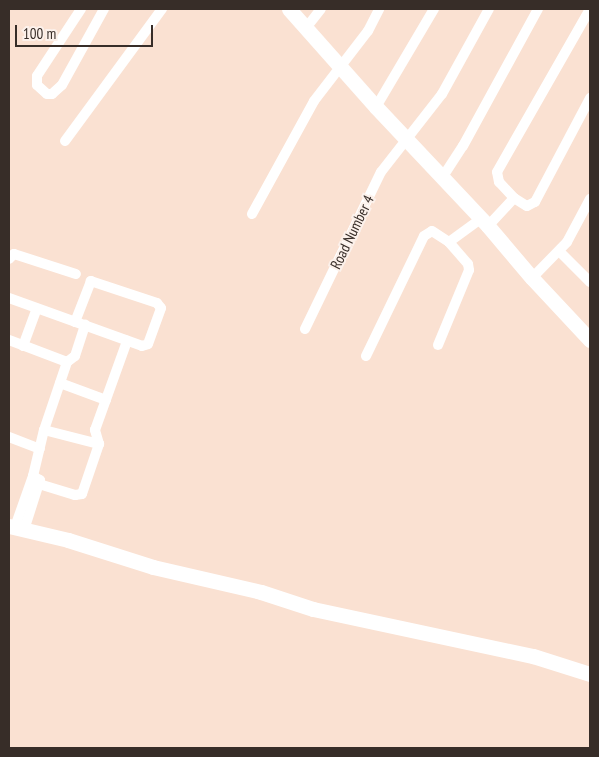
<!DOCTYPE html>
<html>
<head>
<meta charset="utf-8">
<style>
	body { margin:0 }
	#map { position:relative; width:599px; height:757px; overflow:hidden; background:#fae1d2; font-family:"PT Sans Narrow",sans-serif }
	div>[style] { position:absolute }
	.street>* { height:10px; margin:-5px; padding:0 5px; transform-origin:5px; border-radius:5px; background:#fff }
	.secondary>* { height:15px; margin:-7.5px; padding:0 7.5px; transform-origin:7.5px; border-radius:7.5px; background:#fff }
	span { translate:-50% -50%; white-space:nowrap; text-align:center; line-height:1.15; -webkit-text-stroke:4px #fcf1eb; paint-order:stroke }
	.street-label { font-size:15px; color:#372d28 }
	.frame { position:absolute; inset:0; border:10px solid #372d28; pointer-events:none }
	.scale { position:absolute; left:15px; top:25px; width:138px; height:22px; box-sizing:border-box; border:2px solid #372d28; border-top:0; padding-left:6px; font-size:15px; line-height:18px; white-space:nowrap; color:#372d28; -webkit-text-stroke:4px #fcf1eb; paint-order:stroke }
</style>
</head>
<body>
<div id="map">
	<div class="street">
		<div style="left:81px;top:9px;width:80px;rotate:123.3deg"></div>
		<div style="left:37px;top:76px;width:9px;rotate:90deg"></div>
		<div style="left:37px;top:85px;width:13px;rotate:42deg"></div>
		<div style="left:47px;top:94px;width:5px"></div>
		<div style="left:52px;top:94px;width:13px;rotate:-42deg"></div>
		<div style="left:62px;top:85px;width:87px;rotate:-61.1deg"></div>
		<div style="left:306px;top:28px;width:24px;rotate:-52deg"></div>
		<div style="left:376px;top:107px;width:114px;rotate:-59.4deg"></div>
		<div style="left:65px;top:141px;width:164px;rotate:-53.7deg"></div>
		<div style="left:442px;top:178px;width:38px;rotate:-57deg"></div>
		<div style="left:463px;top:146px;width:156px;rotate:-61.3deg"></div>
		<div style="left:514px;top:198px;width:22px;rotate:-133deg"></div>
		<div style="left:499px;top:182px;width:10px;rotate:-101deg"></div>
		<div style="left:497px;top:172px;width:188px;rotate:-60.3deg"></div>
		<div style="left:252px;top:214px;width:129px;rotate:-61.2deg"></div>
		<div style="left:314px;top:101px;width:88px;rotate:-52.4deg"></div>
		<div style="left:368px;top:31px;width:25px;rotate:-63deg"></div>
		<div style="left:488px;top:226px;width:38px;rotate:-47deg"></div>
		<div style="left:514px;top:198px;width:15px;rotate:32deg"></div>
		<div style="left:527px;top:206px;width:9px;rotate:-27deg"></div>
		<div style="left:535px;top:202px;width:118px;rotate:-62.1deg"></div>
		<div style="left:559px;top:251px;width:44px;rotate:45deg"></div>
		<div style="left:9px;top:259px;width:7px;rotate:-45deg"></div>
		<div style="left:14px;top:254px;width:65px;rotate:17.9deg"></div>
		<div style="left:532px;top:278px;width:50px;rotate:-45.8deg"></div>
		<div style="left:567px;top:242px;width:49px;rotate:-61.9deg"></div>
		<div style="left:9px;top:298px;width:141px;rotate:19.8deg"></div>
		<div style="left:142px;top:346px;width:6px;rotate:-18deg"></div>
		<div style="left:148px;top:344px;width:38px;rotate:-70deg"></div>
		<div style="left:161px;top:308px;width:6px;rotate:-129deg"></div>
		<div style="left:157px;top:303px;width:70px;rotate:-161.6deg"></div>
		<div style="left:91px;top:281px;width:44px;rotate:111.3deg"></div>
		<div style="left:305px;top:329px;width:174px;rotate:-64.2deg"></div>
		<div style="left:381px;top:172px;width:99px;rotate:-52deg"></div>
		<div style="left:442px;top:94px;width:97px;rotate:-61.1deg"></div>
		<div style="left:9px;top:340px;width:62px;rotate:20.8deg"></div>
		<div style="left:438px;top:345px;width:81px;rotate:-67.5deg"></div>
		<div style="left:469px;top:270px;width:6px;rotate:-99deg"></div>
		<div style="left:468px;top:264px;width:29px;rotate:-131deg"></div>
		<div style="left:23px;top:346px;width:40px;rotate:-69.8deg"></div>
		<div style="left:366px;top:356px;width:133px;rotate:-64.2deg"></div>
		<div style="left:424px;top:236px;width:9px;rotate:-32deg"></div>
		<div style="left:432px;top:231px;width:20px;rotate:33deg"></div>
		<div style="left:449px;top:242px;width:39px;rotate:-36deg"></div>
		<div style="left:60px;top:383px;width:49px;rotate:20.3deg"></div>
		<div style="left:44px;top:430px;width:57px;rotate:14.3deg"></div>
		<div style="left:9px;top:437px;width:33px;rotate:21deg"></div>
		<div style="left:33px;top:476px;width:47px;rotate:-76.6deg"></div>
		<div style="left:44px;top:430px;width:72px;rotate:-71.3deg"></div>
		<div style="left:67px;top:362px;width:10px;rotate:-37deg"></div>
		<div style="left:75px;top:356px;width:33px;rotate:-72deg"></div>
		<div style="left:39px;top:484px;width:38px;rotate:17deg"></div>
		<div style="left:75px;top:495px;width:7px;rotate:-8deg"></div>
		<div style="left:82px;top:494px;width:53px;rotate:-71.2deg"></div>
		<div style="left:99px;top:444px;width:15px;rotate:-106deg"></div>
		<div style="left:95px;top:430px;width:95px;rotate:-70.2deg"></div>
		<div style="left:15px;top:527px;width:54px;rotate:-70.6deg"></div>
		<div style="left:33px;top:476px;width:8px;rotate:30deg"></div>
		<div style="left:40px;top:480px;width:52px;rotate:107.7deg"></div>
	</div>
	<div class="secondary">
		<div style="left:289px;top:9px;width:131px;rotate:48.4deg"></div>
		<div style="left:376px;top:107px;width:163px;rotate:46.7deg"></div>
		<div style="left:488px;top:226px;width:68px;rotate:49.8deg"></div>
		<div style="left:532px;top:278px;width:85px;rotate:46.9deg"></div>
		<div style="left:9px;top:526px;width:61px;rotate:13.3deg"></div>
		<div style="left:68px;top:540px;width:89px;rotate:17.6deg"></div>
		<div style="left:153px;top:567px;width:111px;rotate:13deg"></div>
		<div style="left:261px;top:592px;width:55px;rotate:18.1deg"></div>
		<div style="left:313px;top:609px;width:225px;rotate:12.1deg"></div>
		<div style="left:533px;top:656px;width:60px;rotate:17.5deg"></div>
	</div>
	<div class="street-label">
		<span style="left:352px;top:232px;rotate:-64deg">Road Number 4</span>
	</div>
	<div class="frame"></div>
	<div class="scale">100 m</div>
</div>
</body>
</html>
